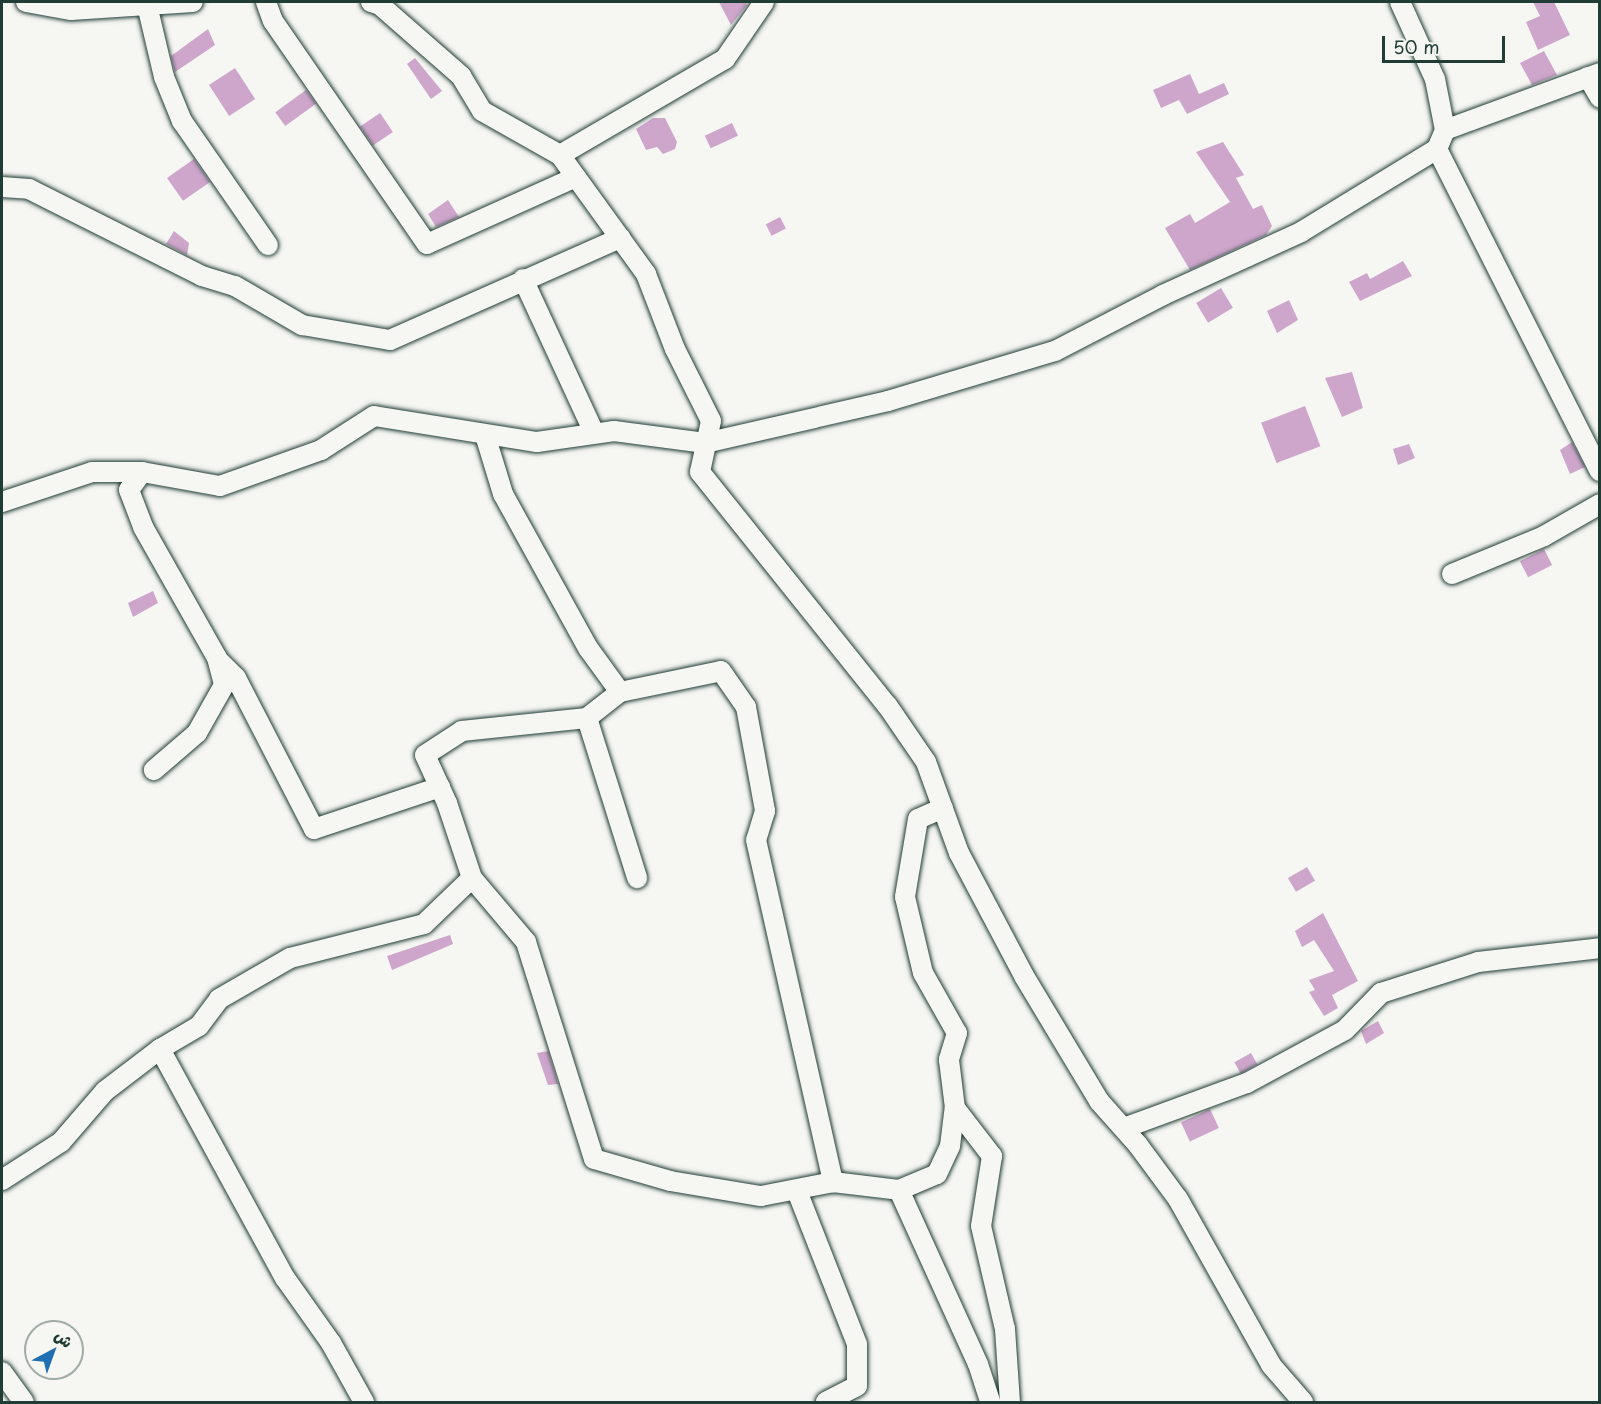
<!DOCTYPE html>
<html>
<head>
<meta charset="utf-8">
<style>
	body { margin:0 }
	#map { position:relative; width:1601px; height:1404px; overflow:hidden; background:#f6f6f2; font-family:"Playpen Sans","Playpen Sans Arabic",sans-serif }
	div>[style] { position:absolute }
	.building>* { inset:0; background:#cea6cc; transform-origin:0 0 }
	.roads { filter:drop-shadow(0 0 2px #1f3d34) drop-shadow(0 0 2px #1f3d34) }
	.street>* { height:20px; margin:-10px; padding:0 10px; transform-origin:10px; border-radius:10px; background:#f6f6f2 }
	span { translate:-50% -50%; white-space:nowrap; text-align:center; line-height:1.15; -webkit-text-stroke:4.5px #f6f6f2; paint-order:stroke }
	.frame { position:absolute; inset:0; border:3px solid #1f3d34; pointer-events:none }
	.north { position:absolute; left:24px; top:1320px; width:60px; height:60px; box-sizing:border-box; background:#f6f6f2; border:2px solid #a0aca6; border-radius:50%; rotate:41deg; font-size:16px; font-weight:700; line-height:24px; text-align:center; color:#1f3d34 }
	.north::after { content:''; display:block; margin:auto; width:21px; height:27px; background:#1f6fb2; clip-path:polygon(50% 0,100% 100%,50% 72%,0 100%) }
	.scale { position:absolute; left:1382px; top:36px; width:123px; height:27px; box-sizing:border-box; border:3px solid #1f3d34; border-top:0; padding-left:8px; font-size:18px; line-height:21px; white-space:nowrap; color:#1f3d34; -webkit-text-stroke:4px #f6f6f2; paint-order:stroke }
</style>
</head>
<body>
<div id="map">
	<div class="building">
		<div style="clip-path:polygon(719px 2px,746px 2px,747px 5px,731px 25px)"></div>
		<div style="clip-path:polygon(1533px 2px,1554px 2px,1570px 35px,1538px 50px,1526px 22px,1540px 16px)"></div>
		<div style="clip-path:polygon(208px 29px,215px 45px,175px 72px,171px 56px)"></div>
		<div style="clip-path:polygon(1544px 51px,1557px 75px,1532px 85px,1520px 63px)"></div>
		<div style="clip-path:polygon(415px 58px,442px 91px,431px 99px,407px 64px)"></div>
		<div style="left:235px;top:68px;width:37px;height:31px;rotate:57deg"></div>
		<div style="clip-path:polygon(1190px 74px,1199px 94px,1224px 83px,1229px 94px,1187px 114px,1179px 100px,1161px 108px,1153px 90px)"></div>
		<div style="left:306px;top:90px;width:17px;height:38px;rotate:54deg"></div>
		<div style="left:380px;top:113px;width:23px;height:24px;rotate:56deg"></div>
		<div style="clip-path:polygon(653px 118px,665px 118px,677px 142px,675px 149px,663px 154px,657px 147px,646px 150px,636px 129px)"></div>
		<div style="left:732px;top:123px;width:14px;height:30px;rotate:65deg"></div>
		<div style="clip-path:polygon(1223px 142px,1244px 175px,1236px 178px,1253px 209px,1262px 205px,1272px 226px,1266px 235px,1190px 270px,1165px 228px,1190px 214px,1195px 223px,1230px 202px,1196px 152px)"></div>
		<div style="left:194px;top:159px;width:28px;height:33px;rotate:55deg"></div>
		<div style="clip-path:polygon(448px 200px,459px 217px,436px 227px,428px 214px)"></div>
		<div style="left:780px;top:217px;width:13px;height:16px;rotate:63deg"></div>
		<div style="clip-path:polygon(174px 231px,189px 243px,187px 255px,166px 244px)"></div>
		<div style="clip-path:polygon(1403px 261px,1412px 276px,1360px 301px,1349px 282px,1367px 273px,1370px 279px)"></div>
		<div style="left:1221px;top:288px;width:23px;height:29px;rotate:59deg"></div>
		<div style="clip-path:polygon(1289px 300px,1298px 320px,1277px 333px,1267px 311px)"></div>
		<div style="clip-path:polygon(1352px 372px,1363px 408px,1342px 417px,1325px 378px)"></div>
		<div style="left:1305px;top:406px;width:43px;height:47px;rotate:69deg"></div>
		<div style="clip-path:polygon(1572px 442px,1585px 467px,1570px 474px,1560px 450px)"></div>
		<div style="clip-path:polygon(1409px 444px,1415px 458px,1398px 465px,1393px 449px)"></div>
		<div style="left:1544px;top:549px;width:18px;height:27px;rotate:63deg"></div>
		<div style="clip-path:polygon(153px 591px,158px 603px,133px 617px,128px 603px)"></div>
		<div style="left:1307px;top:867px;width:16px;height:22px;rotate:60deg"></div>
		<div style="clip-path:polygon(1323px 913px,1358px 981px,1332px 995px,1338px 1008px,1324px 1016px,1309px 992px,1315px 990px,1309px 980px,1334px 971px,1314px 940px,1302px 947px,1295px 931px)"></div>
		<div style="clip-path:polygon(450px 935px,453px 944px,392px 970px,387px 956px)"></div>
		<div style="clip-path:polygon(1378px 1021px,1384px 1033px,1366px 1044px,1361px 1031px)"></div>
		<div style="clip-path:polygon(548px 1051px,558px 1084px,548px 1085px,537px 1053px)"></div>
		<div style="left:1251px;top:1053px;width:13px;height:19px;rotate:61deg"></div>
		<div style="left:1210px;top:1109px;width:21px;height:32px;rotate:65deg"></div>
	</div>
	<div class="roads">
		<div class="street">
			<div style="left:26px;top:2px;width:46px;rotate:10.1deg"></div>
			<div style="left:71px;top:10px;width:122px;rotate:-3.8deg"></div>
			<div style="left:266px;top:2px;width:20px;rotate:70deg"></div>
			<div style="left:273px;top:21px;width:271px;rotate:55.4deg"></div>
			<div style="left:427px;top:244px;width:163px;rotate:-24.2deg"></div>
			<div style="left:371px;top:2px;width:9px;rotate:18deg"></div>
			<div style="left:380px;top:5px;width:108px;rotate:41.2deg"></div>
			<div style="left:461px;top:76px;width:41px;rotate:59deg"></div>
			<div style="left:482px;top:111px;width:90px;rotate:29.4deg"></div>
			<div style="left:560px;top:155px;width:147px;rotate:54.1deg"></div>
			<div style="left:646px;top:274px;width:80px;rotate:68.9deg"></div>
			<div style="left:675px;top:349px;width:80px;rotate:63.4deg"></div>
			<div style="left:711px;top:421px;width:52px;rotate:102.2deg"></div>
			<div style="left:700px;top:472px;width:299px;rotate:51.3deg"></div>
			<div style="left:887px;top:705px;width:69px;rotate:55.6deg"></div>
			<div style="left:926px;top:762px;width:97px;rotate:70.1deg"></div>
			<div style="left:959px;top:853px;width:139px;rotate:62.1deg"></div>
			<div style="left:1024px;top:976px;width:146px;rotate:59deg"></div>
			<div style="left:1099px;top:1101px;width:59px;rotate:48.4deg"></div>
			<div style="left:1138px;top:1145px;width:67px;rotate:53.5deg"></div>
			<div style="left:1178px;top:1199px;width:190px;rotate:60.7deg"></div>
			<div style="left:1271px;top:1365px;width:49px;rotate:49.1deg"></div>
			<div style="left:1400px;top:2px;width:85px;rotate:65.6deg"></div>
			<div style="left:1435px;top:79px;width:52px;rotate:78.9deg"></div>
			<div style="left:147px;top:5px;width:74px;rotate:76.7deg"></div>
			<div style="left:164px;top:77px;width:48px;rotate:67.8deg"></div>
			<div style="left:182px;top:121px;width:151px;rotate:55.3deg"></div>
			<div style="left:1588px;top:77px;width:24px;rotate:60deg"></div>
			<div style="left:1437px;top:149px;width:361px;rotate:63.2deg"></div>
			<div style="left:560px;top:155px;width:191px;rotate:-30.2deg"></div>
			<div style="left:725px;top:59px;width:69px;rotate:-55.6deg"></div>
			<div style="left:2px;top:187px;width:27px;rotate:4deg"></div>
			<div style="left:29px;top:189px;width:194px;rotate:26.7deg"></div>
			<div style="left:202px;top:276px;width:34px;rotate:17deg"></div>
			<div style="left:235px;top:286px;width:78px;rotate:30.2deg"></div>
			<div style="left:302px;top:325px;width:89px;rotate:9.7deg"></div>
			<div style="left:390px;top:340px;width:252px;rotate:-23.9deg"></div>
			<div style="left:523px;top:279px;width:170px;rotate:65.2deg"></div>
			<div style="left:485px;top:435px;width:62px;rotate:73deg"></div>
			<div style="left:503px;top:494px;width:176px;rotate:61.1deg"></div>
			<div style="left:588px;top:648px;width:54px;rotate:54deg"></div>
			<div style="left:620px;top:692px;width:103px;rotate:-11.7deg"></div>
			<div style="left:721px;top:671px;width:44px;rotate:55.2deg"></div>
			<div style="left:746px;top:707px;width:106px;rotate:79.6deg"></div>
			<div style="left:765px;top:811px;width:30px;rotate:107deg"></div>
			<div style="left:756px;top:840px;width:351px;rotate:77.3deg"></div>
			<div style="left:142px;top:472px;width:22px;rotate:126deg"></div>
			<div style="left:129px;top:490px;width:40px;rotate:69deg"></div>
			<div style="left:143px;top:527px;width:150px;rotate:60.5deg"></div>
			<div style="left:217px;top:658px;width:28px;rotate:75deg"></div>
			<div style="left:224px;top:685px;width:55px;rotate:119.4deg"></div>
			<div style="left:197px;top:733px;width:57px;rotate:139.3deg"></div>
			<div style="left:2px;top:502px;width:95px;rotate:-18.4deg"></div>
			<div style="left:92px;top:472px;width:50px"></div>
			<div style="left:142px;top:472px;width:79px;rotate:10.2deg"></div>
			<div style="left:220px;top:486px;width:107px;rotate:-19.6deg"></div>
			<div style="left:321px;top:450px;width:63px;rotate:-32.7deg"></div>
			<div style="left:374px;top:416px;width:165px;rotate:9.1deg"></div>
			<div style="left:537px;top:442px;width:78px;rotate:-8.1deg"></div>
			<div style="left:614px;top:431px;width:92px;rotate:7.5deg"></div>
			<div style="left:705px;top:443px;width:188px;rotate:-12.9deg"></div>
			<div style="left:888px;top:401px;width:174px;rotate:-16.7deg"></div>
			<div style="left:1055px;top:351px;width:122px;rotate:-27.4deg"></div>
			<div style="left:1163px;top:295px;width:152px;rotate:-24.5deg"></div>
			<div style="left:1301px;top:232px;width:159px;rotate:-31.4deg"></div>
			<div style="left:1437px;top:149px;width:21px;rotate:-67deg"></div>
			<div style="left:1445px;top:130px;width:165px;rotate:-20.2deg"></div>
			<div style="left:1452px;top:574px;width:100px;rotate:-22.4deg"></div>
			<div style="left:1544px;top:536px;width:64px;rotate:-29.7deg"></div>
			<div style="left:218px;top:660px;width:25px;rotate:45deg"></div>
			<div style="left:236px;top:678px;width:170px;rotate:62.7deg"></div>
			<div style="left:314px;top:829px;width:133px;rotate:-18.4deg"></div>
			<div style="left:620px;top:692px;width:42px;rotate:141.8deg"></div>
			<div style="left:587px;top:718px;width:126px;rotate:174.1deg"></div>
			<div style="left:462px;top:731px;width:44px;rotate:147deg"></div>
			<div style="left:425px;top:755px;width:53px;rotate:65.4deg"></div>
			<div style="left:447px;top:803px;width:79px;rotate:71.6deg"></div>
			<div style="left:472px;top:878px;width:84px;rotate:49.8deg"></div>
			<div style="left:526px;top:942px;width:227px;rotate:72.6deg"></div>
			<div style="left:594px;top:1159px;width:79px;rotate:16.1deg"></div>
			<div style="left:670px;top:1181px;width:92px;rotate:9.4deg"></div>
			<div style="left:761px;top:1196px;width:73px;rotate:-11deg"></div>
			<div style="left:833px;top:1182px;width:66px;rotate:6.9deg"></div>
			<div style="left:899px;top:1190px;width:41px;rotate:-22.8deg"></div>
			<div style="left:937px;top:1174px;width:31px;rotate:-65deg"></div>
			<div style="left:950px;top:1146px;width:38px;rotate:-83deg"></div>
			<div style="left:587px;top:718px;width:168px;rotate:72.6deg"></div>
			<div style="left:943px;top:808px;width:27px;rotate:156deg"></div>
			<div style="left:918px;top:819px;width:79px;rotate:99.5deg"></div>
			<div style="left:905px;top:897px;width:78px;rotate:76.7deg"></div>
			<div style="left:923px;top:973px;width:69px;rotate:60.5deg"></div>
			<div style="left:957px;top:1033px;width:28px;rotate:107deg"></div>
			<div style="left:949px;top:1060px;width:48px;rotate:82.9deg"></div>
			<div style="left:955px;top:1108px;width:61px;rotate:52.4deg"></div>
			<div style="left:992px;top:1156px;width:71px;rotate:98.9deg"></div>
			<div style="left:981px;top:1226px;width:106px;rotate:76.9deg"></div>
			<div style="left:1005px;top:1329px;width:73px;rotate:86.1deg"></div>
			<div style="left:160px;top:1049px;width:261px;rotate:61.4deg"></div>
			<div style="left:285px;top:1278px;width:80px;rotate:54.7deg"></div>
			<div style="left:331px;top:1343px;width:68px;rotate:60.8deg"></div>
			<div style="left:1124px;top:1128px;width:131px;rotate:-20.1deg"></div>
			<div style="left:1247px;top:1083px;width:111px;rotate:-28.4deg"></div>
			<div style="left:1345px;top:1030px;width:52px;rotate:-45.8deg"></div>
			<div style="left:1381px;top:993px;width:102px;rotate:-17.7deg"></div>
			<div style="left:1478px;top:962px;width:123px;rotate:-6.5deg"></div>
			<div style="left:2px;top:1180px;width:70px;rotate:-32.8deg"></div>
			<div style="left:61px;top:1142px;width:67px;rotate:-49.2deg"></div>
			<div style="left:105px;top:1091px;width:69px;rotate:-37.4deg"></div>
			<div style="left:160px;top:1049px;width:45px;rotate:-30.5deg"></div>
			<div style="left:199px;top:1026px;width:34px;rotate:-53deg"></div>
			<div style="left:219px;top:999px;width:82px;rotate:-30deg"></div>
			<div style="left:290px;top:958px;width:138px;rotate:-14.2deg"></div>
			<div style="left:424px;top:924px;width:66px;rotate:-43.8deg"></div>
			<div style="left:899px;top:1190px;width:191px;rotate:65.6deg"></div>
			<div style="left:978px;top:1364px;width:40px;rotate:72deg"></div>
			<div style="left:797px;top:1191px;width:164px;rotate:68.6deg"></div>
			<div style="left:857px;top:1344px;width:42px;rotate:90deg"></div>
			<div style="left:857px;top:1386px;width:35px;rotate:153deg"></div>
			<div style="left:2px;top:1372px;width:37px;rotate:54deg"></div>
		</div>
	</div>
	<div class="frame"></div>
	<div class="north">ش</div>
	<div class="scale">50 m</div>
</div>
</body>
</html>
